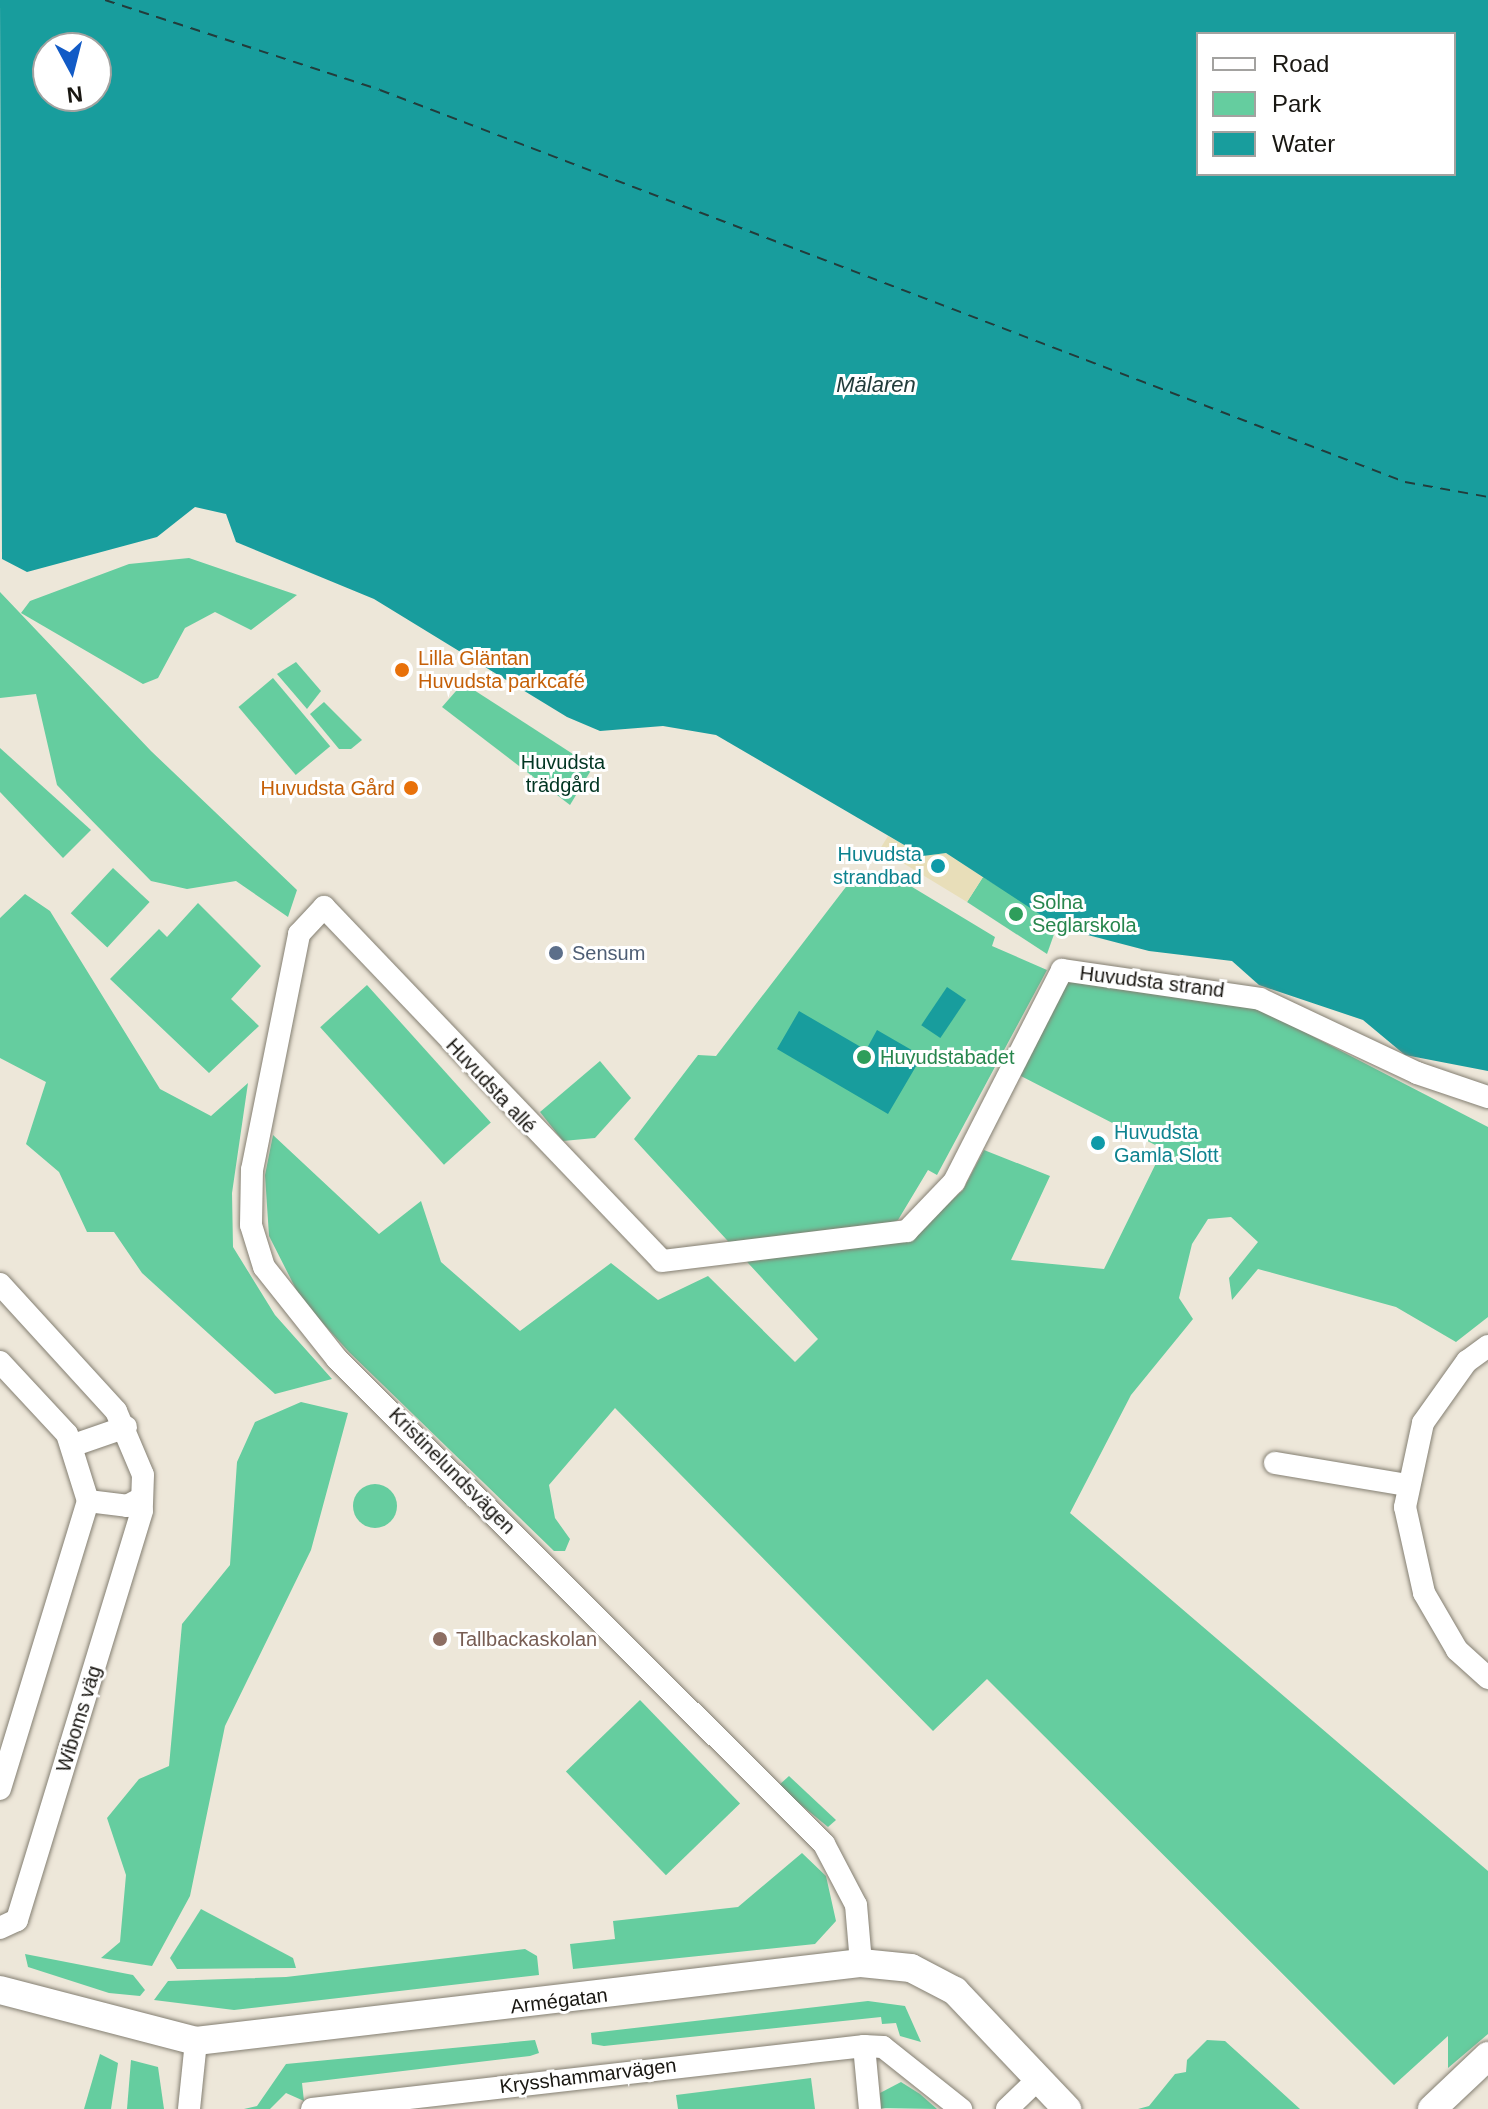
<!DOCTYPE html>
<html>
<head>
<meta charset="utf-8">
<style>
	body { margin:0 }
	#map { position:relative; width:1488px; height:2109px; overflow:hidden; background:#ede7d9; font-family:Helvetica,sans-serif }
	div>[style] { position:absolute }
	.green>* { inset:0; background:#65cd9f; transform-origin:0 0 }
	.round { border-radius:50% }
	.sand>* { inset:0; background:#e8deb9 }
	.water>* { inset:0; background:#189d9d; transform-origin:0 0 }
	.ferry>* { height:2px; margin-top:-1px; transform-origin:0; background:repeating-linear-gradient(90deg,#223c3b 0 10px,transparent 0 18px) }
	.roads { filter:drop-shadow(0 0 2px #847f72) drop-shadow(0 0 2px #847f72) }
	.minor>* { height:22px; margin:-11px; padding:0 11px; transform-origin:11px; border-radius:11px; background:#fff }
	.tertiary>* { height:28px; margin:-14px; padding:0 14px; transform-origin:14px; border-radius:14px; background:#fff }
	.dots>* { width:22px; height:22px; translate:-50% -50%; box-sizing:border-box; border:4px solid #fff; border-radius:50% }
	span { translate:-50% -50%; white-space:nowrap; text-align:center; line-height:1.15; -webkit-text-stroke:6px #fff; paint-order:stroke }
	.food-label { font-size:20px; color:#c56008 }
	.left { translate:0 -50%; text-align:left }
	.right { translate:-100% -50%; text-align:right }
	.park-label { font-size:20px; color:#003522 }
	.culture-label { font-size:20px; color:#0d838f }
	.leisure-label { font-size:20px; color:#27864d }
	.service-label { font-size:20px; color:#4e5e75 }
	.street-label { font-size:20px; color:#191712 }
	.education-label { font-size:20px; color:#785e54 }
	.water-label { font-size:22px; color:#223c3b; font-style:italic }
	.legend { position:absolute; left:1196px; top:32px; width:260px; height:144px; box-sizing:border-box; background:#fff; border:2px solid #a3a2a0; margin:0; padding:10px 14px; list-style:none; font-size:24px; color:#191712 }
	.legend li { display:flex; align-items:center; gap:16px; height:40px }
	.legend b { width:40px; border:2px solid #a3a2a0 }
	.north { position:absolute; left:32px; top:32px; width:80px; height:80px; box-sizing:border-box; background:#fff; border:2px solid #a3a2a0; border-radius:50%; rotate:173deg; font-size:22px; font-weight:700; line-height:32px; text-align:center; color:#191712 }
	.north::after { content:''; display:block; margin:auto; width:28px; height:36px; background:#125bc6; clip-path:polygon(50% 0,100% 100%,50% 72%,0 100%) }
</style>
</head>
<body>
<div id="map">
	<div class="green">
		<div style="clip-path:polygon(189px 558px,297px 595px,251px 630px,215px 612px,185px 628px,158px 678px,143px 684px,21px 613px,30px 601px,129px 564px)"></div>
		<div style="clip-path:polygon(0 592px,151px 751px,297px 890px,288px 917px,236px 881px,187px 889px,151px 881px,57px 785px,36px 694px,0 698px)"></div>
		<div style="clip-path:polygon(296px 662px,321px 691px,307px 709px,277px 674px)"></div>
		<div style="left:273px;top:678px;width:89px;height:45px;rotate:50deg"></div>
		<div style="clip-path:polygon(463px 683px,593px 767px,570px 805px,442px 707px)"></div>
		<div style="clip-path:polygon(324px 702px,362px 740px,351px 749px,339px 749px,310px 714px)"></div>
		<div style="clip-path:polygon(0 748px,91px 830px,63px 858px,0 792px)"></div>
		<div style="left:113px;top:868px;width:50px;height:62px;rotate:43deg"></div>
		<div style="clip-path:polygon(884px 870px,995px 937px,992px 946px,1047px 970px,937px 1175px,928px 1170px,898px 1220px,864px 1237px,916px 1233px,963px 1190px,984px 1150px,1050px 1176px,1011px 1260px,1104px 1269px,1163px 1149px,1017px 1074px,1068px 976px,1254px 1006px,1488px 1127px,1488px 1317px,1456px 1342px,1396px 1307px,1258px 1269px,1232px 1300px,1229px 1278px,1258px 1242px,1231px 1217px,1208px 1219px,1192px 1244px,1179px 1298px,1193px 1319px,1131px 1395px,1070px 1513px,1488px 1871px,1488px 2034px,1448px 2068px,1448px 2036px,1394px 2085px,987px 1679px,933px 1731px,615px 1408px,549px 1485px,555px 1518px,570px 1539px,565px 1551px,554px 1551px,349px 1352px,301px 1299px,269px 1236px,265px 1175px,273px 1135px,379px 1234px,421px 1201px,441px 1262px,520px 1331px,611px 1263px,658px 1300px,708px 1276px,795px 1362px,818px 1339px,634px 1139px,698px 1055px,716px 1056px,852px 879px)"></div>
		<div style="clip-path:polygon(983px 877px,1058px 923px,1047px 954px,967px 902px)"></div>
		<div style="clip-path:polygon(25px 894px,50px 911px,160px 1089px,211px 1116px,248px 1083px,232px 1193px,233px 1247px,275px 1315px,332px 1379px,275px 1394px,142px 1273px,114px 1232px,87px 1232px,59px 1172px,26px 1144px,46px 1082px,0 1058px,0 918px)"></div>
		<div style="clip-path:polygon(198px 903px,261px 966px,231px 999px,259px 1026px,209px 1073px,110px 979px,159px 929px,167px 937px)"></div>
		<div style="left:367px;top:985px;width:185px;height:63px;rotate:48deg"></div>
		<div style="clip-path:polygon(600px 1061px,631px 1098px,595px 1138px,563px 1141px,540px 1112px)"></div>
		<div style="clip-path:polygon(301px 1402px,348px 1413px,311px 1550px,225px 1726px,190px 1896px,152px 1966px,101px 1958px,120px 1942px,126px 1875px,107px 1818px,139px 1779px,169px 1766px,182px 1624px,230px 1565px,237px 1462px,255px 1422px)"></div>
		<div class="round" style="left:353px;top:1484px;width:44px;height:44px"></div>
		<div style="left:640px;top:1700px;width:144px;height:103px;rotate:46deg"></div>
		<div style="clip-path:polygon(789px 1776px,836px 1820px,828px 1827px,778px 1786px)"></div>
		<div style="clip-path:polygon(802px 1853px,826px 1876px,836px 1921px,815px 1944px,573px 1969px,570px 1944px,615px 1939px,613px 1921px,738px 1907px)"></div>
		<div style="clip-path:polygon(201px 1909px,293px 1958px,296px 1968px,177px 1969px,170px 1958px)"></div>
		<div style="clip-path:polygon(525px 1949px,537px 1956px,539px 1975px,234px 2010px,154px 2000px,168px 1981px,286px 1977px)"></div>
		<div style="clip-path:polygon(25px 1954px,133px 1975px,145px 1990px,140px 1996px,109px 1993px,28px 1967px)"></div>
		<div style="clip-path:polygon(868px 2001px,905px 2006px,921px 2042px,900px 2036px,896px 2023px,882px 2024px,881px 2017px,604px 2046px,592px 2044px,591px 2033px)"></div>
		<div style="clip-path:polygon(535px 2040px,539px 2053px,530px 2056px,302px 2083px,304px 2101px,286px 2093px,270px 2109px,244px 2109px,257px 2106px,286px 2064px)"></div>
		<div style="clip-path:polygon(1207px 2040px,1225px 2041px,1300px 2109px,1138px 2109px,1149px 2106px,1175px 2074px,1186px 2072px,1187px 2060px)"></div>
		<div style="clip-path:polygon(100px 2054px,118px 2063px,111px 2109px,84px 2109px)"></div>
		<div style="clip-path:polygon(131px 2060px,158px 2067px,164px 2109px,127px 2109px)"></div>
		<div style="clip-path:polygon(811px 2078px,815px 2109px,678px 2109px,676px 2095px)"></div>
		<div style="clip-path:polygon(901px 2082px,920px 2094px,937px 2109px,881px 2108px,880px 2093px)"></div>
	</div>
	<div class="sand">
		<div style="clip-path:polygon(888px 836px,923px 856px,946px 853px,983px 877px,967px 902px,880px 849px)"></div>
	</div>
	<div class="water">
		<div style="clip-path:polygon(evenodd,0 0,1488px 0,1488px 1071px,1405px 1055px,1363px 1020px,1259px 985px,1232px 961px,1149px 951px,1061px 928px,946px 853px,923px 856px,716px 735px,663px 726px,600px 731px,567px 717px,374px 599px,236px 542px,226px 514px,195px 507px,157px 537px,27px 572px,2px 559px,0 0,1198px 34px,1454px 34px,1454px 174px,1198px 174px,1198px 34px,0 0,48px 48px,96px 48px,96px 96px,48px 96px,48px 48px)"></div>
		<div style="left:947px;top:987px;width:23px;height:46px;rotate:34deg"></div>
		<div style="clip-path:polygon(799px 1011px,866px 1050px,877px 1030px,922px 1056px,888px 1114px,777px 1049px)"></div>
	</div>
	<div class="ferry">
		<div style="left:105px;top:0;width:289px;rotate:18.1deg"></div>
		<div style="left:380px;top:90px;width:1097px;rotate:20.93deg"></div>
		<div style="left:1405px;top:482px;width:84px;rotate:10.2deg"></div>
	</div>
	<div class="roads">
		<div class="minor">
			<div style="left:0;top:1284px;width:172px;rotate:47.6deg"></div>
			<div style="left:116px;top:1411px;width:69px;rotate:67.1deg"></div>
			<div style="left:143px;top:1475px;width:36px;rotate:92deg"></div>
			<div style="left:142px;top:1511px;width:428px;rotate:107deg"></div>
			<div style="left:17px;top:1920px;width:19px;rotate:155deg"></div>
			<div style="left:1488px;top:1346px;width:26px;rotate:144deg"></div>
			<div style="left:1467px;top:1361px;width:76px;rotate:125.4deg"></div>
			<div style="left:1423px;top:1423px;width:86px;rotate:102.1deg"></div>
			<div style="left:1405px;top:1507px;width:88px;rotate:77.5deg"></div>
			<div style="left:1424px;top:1593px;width:66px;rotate:59.9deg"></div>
			<div style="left:1457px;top:1650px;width:42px;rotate:42.1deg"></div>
			<div style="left:0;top:1362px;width:98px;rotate:47.1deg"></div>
			<div style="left:67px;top:1434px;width:70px;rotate:72.6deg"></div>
			<div style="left:88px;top:1501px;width:301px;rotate:107deg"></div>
			<div style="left:74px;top:1445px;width:55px;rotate:-19.1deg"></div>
			<div style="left:1275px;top:1463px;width:134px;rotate:9.5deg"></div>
			<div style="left:88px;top:1501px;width:39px;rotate:7deg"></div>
			<div style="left:127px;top:1506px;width:17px;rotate:-28deg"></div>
			<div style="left:861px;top:1963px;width:58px;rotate:-94.9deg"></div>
			<div style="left:856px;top:1905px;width:69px;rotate:-117.7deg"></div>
			<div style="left:824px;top:1844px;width:687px;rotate:-135.12deg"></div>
			<div style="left:337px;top:1359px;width:117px;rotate:-128.4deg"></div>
			<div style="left:264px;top:1267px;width:44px;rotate:-107.2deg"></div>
			<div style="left:251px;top:1225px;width:55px;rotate:-89deg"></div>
			<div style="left:252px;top:1170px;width:241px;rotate:-78.7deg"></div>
			<div style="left:299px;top:934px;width:37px;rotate:-47deg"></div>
			<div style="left:324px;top:907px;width:489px;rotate:46.3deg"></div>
			<div style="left:662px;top:1261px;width:247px;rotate:-7deg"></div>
			<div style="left:907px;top:1231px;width:68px;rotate:-46.2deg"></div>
			<div style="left:954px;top:1182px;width:238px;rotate:-63deg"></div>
			<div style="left:1062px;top:970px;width:200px;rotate:8.3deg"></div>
			<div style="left:1260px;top:999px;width:174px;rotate:25.2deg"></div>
			<div style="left:1417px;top:1073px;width:75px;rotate:18.7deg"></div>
			<div style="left:864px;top:2046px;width:63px;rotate:84.6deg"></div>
			<div style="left:189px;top:2109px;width:68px;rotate:-84.1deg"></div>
			<div style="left:312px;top:2109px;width:556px;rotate:-6.51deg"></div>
			<div style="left:864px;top:2046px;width:19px;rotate:3deg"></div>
			<div style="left:883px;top:2047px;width:100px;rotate:38.5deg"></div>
			<div style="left:1007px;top:2109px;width:42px;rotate:-44deg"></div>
		</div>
		<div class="tertiary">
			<div style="left:0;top:1990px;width:203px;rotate:14.6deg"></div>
			<div style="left:196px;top:2041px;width:670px;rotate:-6.69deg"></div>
			<div style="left:861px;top:1963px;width:50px;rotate:5.7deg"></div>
			<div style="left:911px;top:1968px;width:50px;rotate:27.6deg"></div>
			<div style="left:955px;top:1991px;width:163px;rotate:46.5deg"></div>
			<div style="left:1432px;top:2109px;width:77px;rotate:-43.4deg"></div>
		</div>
	</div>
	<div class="dots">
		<div style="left:402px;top:670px;background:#e8710a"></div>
		<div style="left:411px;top:788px;background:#e8710a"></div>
		<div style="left:938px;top:866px;background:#0f9aa8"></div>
		<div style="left:1016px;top:914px;background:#2e9e5b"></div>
		<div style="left:556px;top:953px;background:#5c6f8a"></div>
		<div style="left:864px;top:1057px;background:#2e9e5b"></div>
		<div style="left:1098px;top:1143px;background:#0f9aa8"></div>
		<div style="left:440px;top:1639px;background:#8d6e63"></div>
	</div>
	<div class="food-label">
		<span class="left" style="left:418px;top:670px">Lilla Gläntan<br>Huvudsta parkcafé</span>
		<span class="right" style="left:395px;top:788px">Huvudsta Gård</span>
	</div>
	<div class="park-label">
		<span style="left:563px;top:774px">Huvudsta<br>trädgård</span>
	</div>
	<div class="culture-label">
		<span class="right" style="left:922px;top:866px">Huvudsta<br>strandbad</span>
		<span class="left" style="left:1114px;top:1144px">Huvudsta<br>Gamla Slott</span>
	</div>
	<div class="leisure-label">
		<span class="left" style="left:1032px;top:914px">Solna<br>Seglarskola</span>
		<span class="left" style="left:880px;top:1057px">Huvudstabadet</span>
	</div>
	<div class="service-label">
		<span class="left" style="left:572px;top:953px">Sensum</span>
	</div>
	<div class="street-label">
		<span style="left:1152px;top:982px;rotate:7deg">Huvudsta strand</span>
		<span style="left:491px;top:1086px;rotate:47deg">Huvudsta allé</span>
		<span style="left:452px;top:1471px;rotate:45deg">Kristinelundsvägen</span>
		<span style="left:79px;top:1719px;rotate:-73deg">Wiboms väg</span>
		<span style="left:559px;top:2001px;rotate:-7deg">Armégatan</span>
		<span style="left:588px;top:2076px;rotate:-7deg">Krysshammarvägen</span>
	</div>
	<div class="education-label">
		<span class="left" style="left:456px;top:1639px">Tallbackaskolan</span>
	</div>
	<div class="water-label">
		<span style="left:876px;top:385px">Mälaren</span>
	</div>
	<ul class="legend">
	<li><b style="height:10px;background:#fff"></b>Road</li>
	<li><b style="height:22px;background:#65cd9f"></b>Park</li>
	<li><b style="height:22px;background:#189d9d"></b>Water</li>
	</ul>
	<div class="north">N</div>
</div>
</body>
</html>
